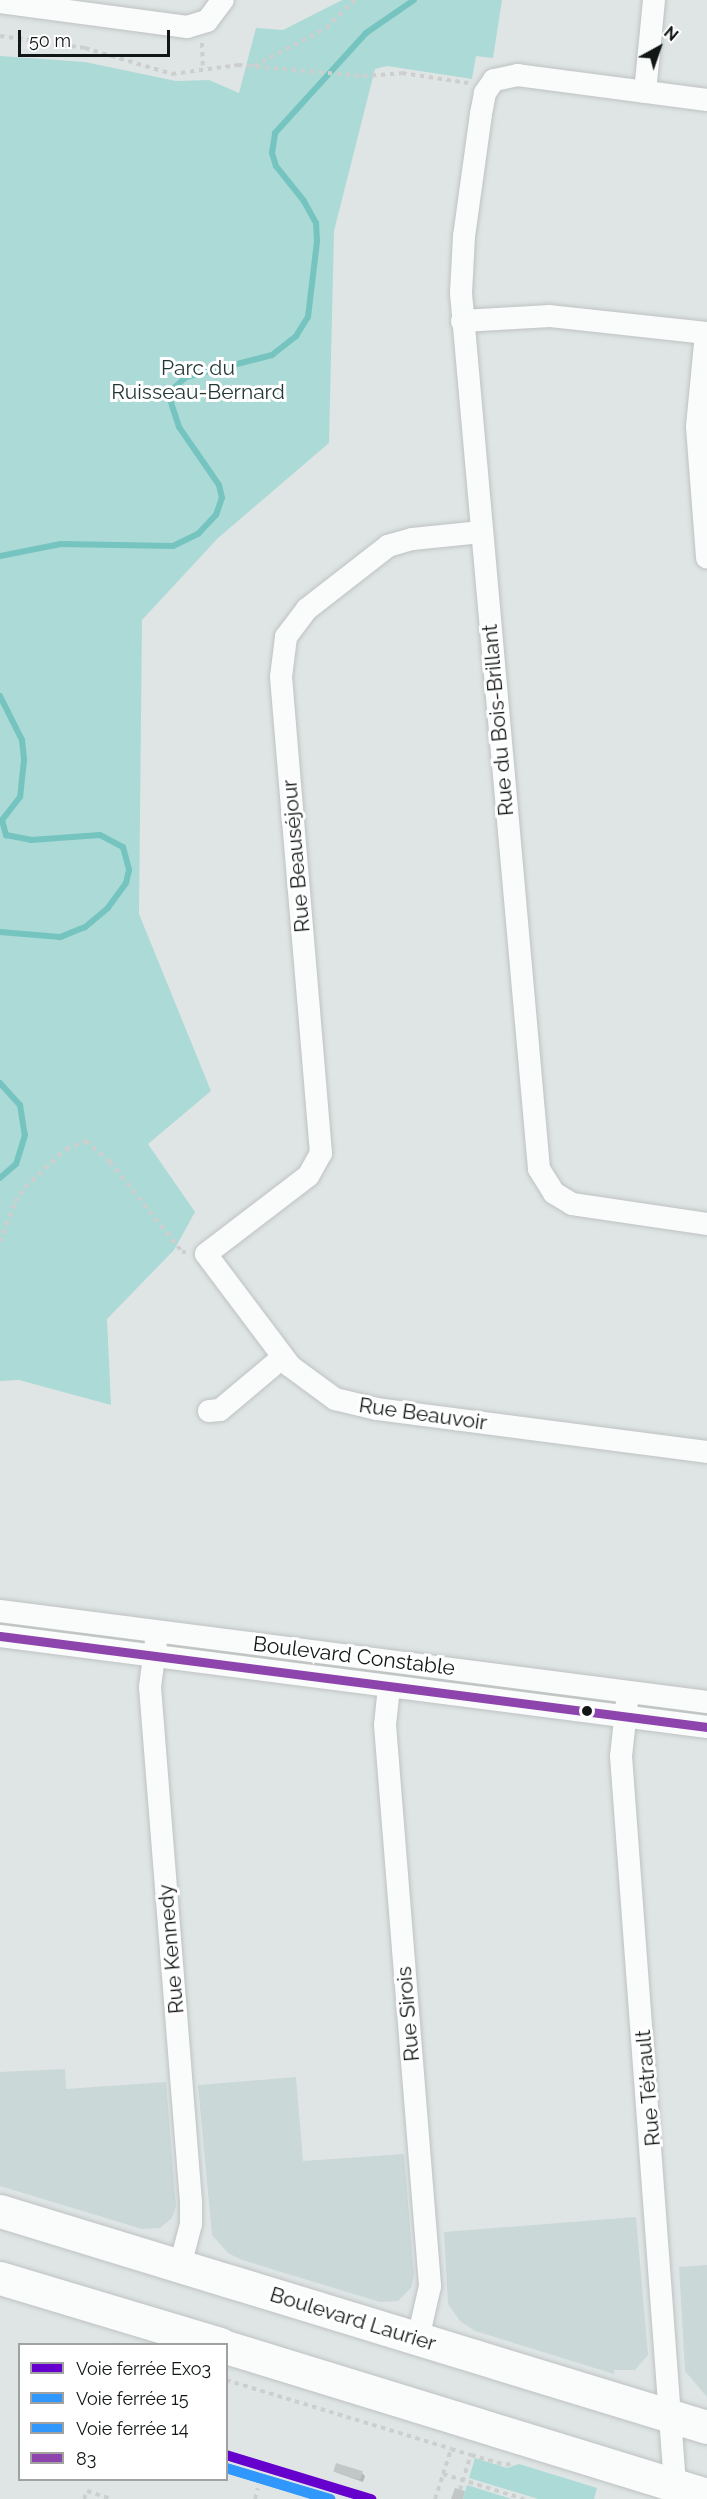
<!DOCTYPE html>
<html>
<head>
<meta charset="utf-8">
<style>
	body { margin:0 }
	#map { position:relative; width:707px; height:2499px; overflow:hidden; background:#dfe5e5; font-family:Raleway,sans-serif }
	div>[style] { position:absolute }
	.built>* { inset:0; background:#cad8d7 }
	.green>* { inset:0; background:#acdad7 }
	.shadow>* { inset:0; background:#0003 }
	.stream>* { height:6px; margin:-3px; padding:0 3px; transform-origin:3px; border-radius:3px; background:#75c4c0 }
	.building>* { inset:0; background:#c1c6c6; transform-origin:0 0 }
	.path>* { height:4px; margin-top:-2px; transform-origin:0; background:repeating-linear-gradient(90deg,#cdcfcf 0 4.5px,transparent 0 9px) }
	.roads { filter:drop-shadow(0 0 2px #bec2c2) drop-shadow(0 0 2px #bec2c2) }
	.minor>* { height:22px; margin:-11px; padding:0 11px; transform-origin:11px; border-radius:11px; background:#fafbfb }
	.primary>* { height:33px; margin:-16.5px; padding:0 16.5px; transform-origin:16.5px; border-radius:16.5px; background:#fafbfb }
	.bus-1>* { height:9px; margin:-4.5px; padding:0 4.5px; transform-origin:4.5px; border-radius:4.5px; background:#8e44ad }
	.rail-1>* { height:10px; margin:-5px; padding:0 5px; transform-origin:5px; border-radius:5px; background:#60c }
	.rail-2>* { height:10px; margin:-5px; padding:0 5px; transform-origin:5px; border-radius:5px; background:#3098fc }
	.rail-3>* { height:10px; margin:-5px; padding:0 5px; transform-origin:5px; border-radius:5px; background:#3098fc }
	.dots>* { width:16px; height:16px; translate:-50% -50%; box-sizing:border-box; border:3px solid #fff; border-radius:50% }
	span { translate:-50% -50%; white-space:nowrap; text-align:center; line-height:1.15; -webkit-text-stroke:6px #fff; paint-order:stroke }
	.park-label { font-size:21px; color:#1f3836 }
	.street-label { font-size:21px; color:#121716 }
	.legend { position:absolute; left:18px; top:2343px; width:210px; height:138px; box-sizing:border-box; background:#fff; border:2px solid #a0a2a2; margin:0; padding:8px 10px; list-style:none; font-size:18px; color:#121716 }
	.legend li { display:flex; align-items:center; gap:12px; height:30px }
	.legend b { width:30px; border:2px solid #a0a2a2 }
	.north { position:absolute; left:629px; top:18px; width:60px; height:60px; -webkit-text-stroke:4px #fff; paint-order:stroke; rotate:40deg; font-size:16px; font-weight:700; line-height:24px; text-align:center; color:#121716 }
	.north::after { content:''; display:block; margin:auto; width:21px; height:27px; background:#121716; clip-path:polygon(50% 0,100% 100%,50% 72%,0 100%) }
	.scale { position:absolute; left:18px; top:30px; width:152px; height:27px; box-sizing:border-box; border:3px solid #121716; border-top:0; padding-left:8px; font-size:18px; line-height:21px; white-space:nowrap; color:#121716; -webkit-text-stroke:4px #fff; paint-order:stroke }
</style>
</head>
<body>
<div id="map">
	<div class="built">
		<div style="clip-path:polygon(65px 2069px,66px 2089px,166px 2082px,176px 2206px,172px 2218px,160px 2228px,142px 2229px,0 2186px,0 2072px)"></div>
		<div style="clip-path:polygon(296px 2077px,303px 2161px,404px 2154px,414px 2275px,411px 2288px,398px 2301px,380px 2302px,242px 2260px,228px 2253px,212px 2235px,198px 2085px)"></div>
		<div style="clip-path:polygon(636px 2217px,648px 2355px,635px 2370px,614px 2370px,614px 2374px,475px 2331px,460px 2321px,448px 2304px,444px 2232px)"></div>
		<div style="clip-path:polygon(707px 2265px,707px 2397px,685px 2371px,679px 2267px)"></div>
	</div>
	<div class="green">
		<div style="clip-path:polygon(342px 0,502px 0,493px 58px,476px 56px,472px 79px,387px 66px,375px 69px,334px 231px,329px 443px,218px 538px,142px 620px,139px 914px,211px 1091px,148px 1144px,195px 1212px,174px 1250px,107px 1319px,111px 1405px,19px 1380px,0 1381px,0 56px,85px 62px,176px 81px,209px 80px,239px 93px,256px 28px,283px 30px)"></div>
		<div style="clip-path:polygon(475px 2458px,507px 2468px,519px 2464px,597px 2488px,594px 2499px,538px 2499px,469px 2478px)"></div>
		<div style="clip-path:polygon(467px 2485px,512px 2499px,463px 2499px)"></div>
	</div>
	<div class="shadow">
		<div style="clip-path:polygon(335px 2472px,362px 2473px,365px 2476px,363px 2482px)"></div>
	</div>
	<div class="stream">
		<div style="left:0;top:556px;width:62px;rotate:-11.1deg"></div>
		<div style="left:61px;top:544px;width:112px;rotate:1deg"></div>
		<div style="left:173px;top:546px;width:28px;rotate:-26deg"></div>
		<div style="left:198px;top:534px;width:26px;rotate:-47deg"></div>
		<div style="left:216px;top:515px;width:18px;rotate:-71deg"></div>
		<div style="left:222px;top:498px;width:13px;rotate:-103deg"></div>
		<div style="left:219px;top:485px;width:70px;rotate:-124.6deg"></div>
		<div style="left:179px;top:427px;width:28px;rotate:-108deg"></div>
		<div style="left:170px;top:400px;width:11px;rotate:-75deg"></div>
		<div style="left:173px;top:389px;width:18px;rotate:-43deg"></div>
		<div style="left:186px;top:377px;width:89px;rotate:-14.3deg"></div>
		<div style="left:272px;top:355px;width:31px;rotate:-38deg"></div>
		<div style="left:296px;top:336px;width:22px;rotate:-58deg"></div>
		<div style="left:308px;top:317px;width:77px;rotate:-83.2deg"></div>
		<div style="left:317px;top:241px;width:18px;rotate:-93deg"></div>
		<div style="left:316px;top:223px;width:25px;rotate:-119deg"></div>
		<div style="left:304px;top:201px;width:45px;rotate:-128.7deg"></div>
		<div style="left:276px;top:166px;width:14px;rotate:-107deg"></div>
		<div style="left:272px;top:153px;width:20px;rotate:-81deg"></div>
		<div style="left:275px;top:133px;width:135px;rotate:-47.7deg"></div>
		<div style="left:366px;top:33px;width:58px;rotate:-34.5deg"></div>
		<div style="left:0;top:696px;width:49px;rotate:63.4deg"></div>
		<div style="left:22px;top:740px;width:20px;rotate:84deg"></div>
		<div style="left:24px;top:760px;width:37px;rotate:96deg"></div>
		<div style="left:20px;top:797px;width:29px;rotate:128deg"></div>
		<div style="left:2px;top:820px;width:16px;rotate:75deg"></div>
		<div style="left:6px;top:835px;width:25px;rotate:11deg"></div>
		<div style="left:31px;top:840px;width:69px;rotate:-4.1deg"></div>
		<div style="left:100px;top:835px;width:26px;rotate:28deg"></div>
		<div style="left:123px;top:847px;width:24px;rotate:75deg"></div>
		<div style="left:129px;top:870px;width:13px;rotate:103deg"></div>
		<div style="left:126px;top:883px;width:31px;rotate:126deg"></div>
		<div style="left:108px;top:908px;width:30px;rotate:140deg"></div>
		<div style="left:85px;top:927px;width:27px;rotate:158deg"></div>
		<div style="left:60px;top:937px;width:60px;rotate:-175.2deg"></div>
		<div style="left:0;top:1083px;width:30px;rotate:48deg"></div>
		<div style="left:20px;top:1105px;width:30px;rotate:81deg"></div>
		<div style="left:25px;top:1135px;width:30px;rotate:107deg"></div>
		<div style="left:16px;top:1164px;width:21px;rotate:139deg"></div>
	</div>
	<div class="building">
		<div style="left:336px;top:2463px;width:28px;height:9px;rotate:17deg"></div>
		<div style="clip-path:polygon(455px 2488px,465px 2491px,463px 2499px,451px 2499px)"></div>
	</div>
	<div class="path">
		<div style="left:0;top:36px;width:86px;rotate:8deg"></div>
		<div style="left:85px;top:48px;width:91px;rotate:16.6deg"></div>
		<div style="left:172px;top:74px;width:67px;rotate:-7.8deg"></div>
		<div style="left:238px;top:65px;width:125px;rotate:5deg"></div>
		<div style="left:363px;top:76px;width:39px;rotate:-4deg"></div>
		<div style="left:402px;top:73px;width:67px;rotate:8.6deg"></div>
		<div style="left:202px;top:43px;width:27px;rotate:88deg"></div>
		<div style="left:254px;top:66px;width:81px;rotate:-27.8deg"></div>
		<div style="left:326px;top:28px;width:40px;rotate:-44deg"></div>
		<div style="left:0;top:1242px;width:43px;rotate:-69.4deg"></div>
		<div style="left:15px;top:1202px;width:18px;rotate:-56deg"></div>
		<div style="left:25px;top:1187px;width:56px;rotate:-42.8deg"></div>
		<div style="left:66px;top:1149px;width:22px;rotate:-22deg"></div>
		<div style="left:86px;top:1141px;width:32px;rotate:41deg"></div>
		<div style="left:110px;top:1162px;width:115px;rotate:51.3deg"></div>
		<div style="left:182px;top:1252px;width:4px"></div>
		<div style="left:226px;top:2380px;width:235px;rotate:17deg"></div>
		<div style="left:443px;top:2474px;width:26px;rotate:-72deg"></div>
		<div style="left:451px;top:2449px;width:21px;rotate:17deg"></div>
		<div style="left:460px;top:2490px;width:37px;rotate:-73deg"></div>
		<div style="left:471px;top:2455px;width:36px;rotate:16deg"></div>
		<div style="left:506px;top:2465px;width:6px;rotate:-18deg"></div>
		<div style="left:84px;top:2499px;width:9px;rotate:-69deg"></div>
		<div style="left:87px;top:2491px;width:26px;rotate:18deg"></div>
		<div style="left:255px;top:2499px;width:11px;rotate:-75deg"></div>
		<div style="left:435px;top:2499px;width:26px;rotate:-72deg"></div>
		<div style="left:443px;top:2474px;width:85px;rotate:17.2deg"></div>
	</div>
	<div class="roads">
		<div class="minor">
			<div style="left:0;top:2px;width:189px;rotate:7.6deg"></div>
			<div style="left:187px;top:27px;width:21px;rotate:-17deg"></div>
			<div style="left:207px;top:21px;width:26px;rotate:-53deg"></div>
			<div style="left:645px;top:92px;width:92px;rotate:-84.4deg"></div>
			<div style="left:707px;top:100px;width:191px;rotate:-172.5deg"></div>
			<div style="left:518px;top:75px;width:25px;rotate:168deg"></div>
			<div style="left:494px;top:80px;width:16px;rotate:125deg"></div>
			<div style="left:485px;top:93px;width:21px;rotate:101deg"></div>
			<div style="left:481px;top:114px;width:123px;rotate:97.9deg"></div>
			<div style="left:464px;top:236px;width:57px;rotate:93deg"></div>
			<div style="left:461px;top:293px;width:879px;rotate:84.91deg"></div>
			<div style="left:539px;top:1169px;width:28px;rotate:58deg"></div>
			<div style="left:554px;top:1193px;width:21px;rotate:31deg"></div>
			<div style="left:572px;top:1204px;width:136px;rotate:8.4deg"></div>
			<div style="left:462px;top:321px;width:88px;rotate:-3.3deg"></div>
			<div style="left:550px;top:316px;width:158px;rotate:6.2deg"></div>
			<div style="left:706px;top:333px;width:94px;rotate:95.5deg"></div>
			<div style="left:697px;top:427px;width:131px;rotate:85.6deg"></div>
			<div style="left:481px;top:532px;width:69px;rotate:174.2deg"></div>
			<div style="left:412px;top:539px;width:25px;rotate:164deg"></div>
			<div style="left:388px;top:546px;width:103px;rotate:142.1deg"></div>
			<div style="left:307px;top:609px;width:35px;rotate:127deg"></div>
			<div style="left:286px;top:637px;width:40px;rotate:97.1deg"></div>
			<div style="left:281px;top:677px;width:478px;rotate:85.2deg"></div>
			<div style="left:321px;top:1153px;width:26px;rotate:119deg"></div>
			<div style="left:308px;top:1176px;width:128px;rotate:142.6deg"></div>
			<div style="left:206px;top:1254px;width:140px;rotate:53.1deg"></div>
			<div style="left:290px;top:1366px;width:56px;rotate:36.3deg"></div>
			<div style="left:335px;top:1399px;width:43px;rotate:13.4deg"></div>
			<div style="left:377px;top:1409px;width:333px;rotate:7.4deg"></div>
			<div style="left:209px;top:1411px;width:11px;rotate:-5deg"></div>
			<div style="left:220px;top:1410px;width:81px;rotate:-40deg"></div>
			<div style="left:0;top:1611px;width:713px;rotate:7.33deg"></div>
			<div style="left:0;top:1636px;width:713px;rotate:7.33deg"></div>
			<div style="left:156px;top:1641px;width:46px;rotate:97.4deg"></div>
			<div style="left:150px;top:1687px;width:517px;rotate:85.45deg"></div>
			<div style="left:191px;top:2202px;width:22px;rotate:90deg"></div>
			<div style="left:191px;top:2224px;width:43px;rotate:104.7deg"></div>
			<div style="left:389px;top:1687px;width:38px;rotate:96deg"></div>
			<div style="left:385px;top:1725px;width:563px;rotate:85.41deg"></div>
			<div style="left:430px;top:2286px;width:54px;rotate:102.8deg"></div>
			<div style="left:628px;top:1692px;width:64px;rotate:96.2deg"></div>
			<div style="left:621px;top:1756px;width:731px;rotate:85.76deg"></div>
		</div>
		<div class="primary">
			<div style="left:0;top:2211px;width:739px;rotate:16.99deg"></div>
			<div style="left:0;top:2278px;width:230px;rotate:16.7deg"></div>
			<div style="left:226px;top:2347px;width:503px;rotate:17.1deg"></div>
		</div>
	</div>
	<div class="bus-1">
		<div style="left:0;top:1636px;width:713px;rotate:7.33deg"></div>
	</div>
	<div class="rail-1">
		<div style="left:226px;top:2455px;width:152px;rotate:16.9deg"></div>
	</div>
	<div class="rail-2">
		<div style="left:226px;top:2468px;width:109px;rotate:16.6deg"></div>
	</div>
	<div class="rail-3">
		<div style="left:226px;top:2468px;width:107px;rotate:16.9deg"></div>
	</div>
	<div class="dots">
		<div style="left:587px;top:1711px;background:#121716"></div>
	</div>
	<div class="park-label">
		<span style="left:198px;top:380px">Parc du<br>Ruisseau-Bernard</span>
	</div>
	<div class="street-label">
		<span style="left:498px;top:720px;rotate:-95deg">Rue du Bois-Brillant</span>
		<span style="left:296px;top:856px;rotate:-95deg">Rue Beauséjour</span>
		<span style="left:423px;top:1414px;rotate:8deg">Rue Beauvoir</span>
		<span style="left:354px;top:1656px;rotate:7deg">Boulevard Constable</span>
		<span style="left:171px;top:1949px;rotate:-95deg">Rue Kennedy</span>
		<span style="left:408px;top:2014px;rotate:-95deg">Rue Sirois</span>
		<span style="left:648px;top:2088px;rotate:-95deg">Rue Tétrault</span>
		<span style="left:353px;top:2319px;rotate:17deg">Boulevard Laurier</span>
	</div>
	<ul class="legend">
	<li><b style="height:8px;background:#60c"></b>Voie ferrée Exo3</li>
	<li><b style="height:8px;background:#3098fc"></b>Voie ferrée 15</li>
	<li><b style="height:8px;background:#3098fc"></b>Voie ferrée 14</li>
	<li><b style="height:8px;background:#8e44ad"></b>83</li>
	</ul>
	<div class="north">N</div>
	<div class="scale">50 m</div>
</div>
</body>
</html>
